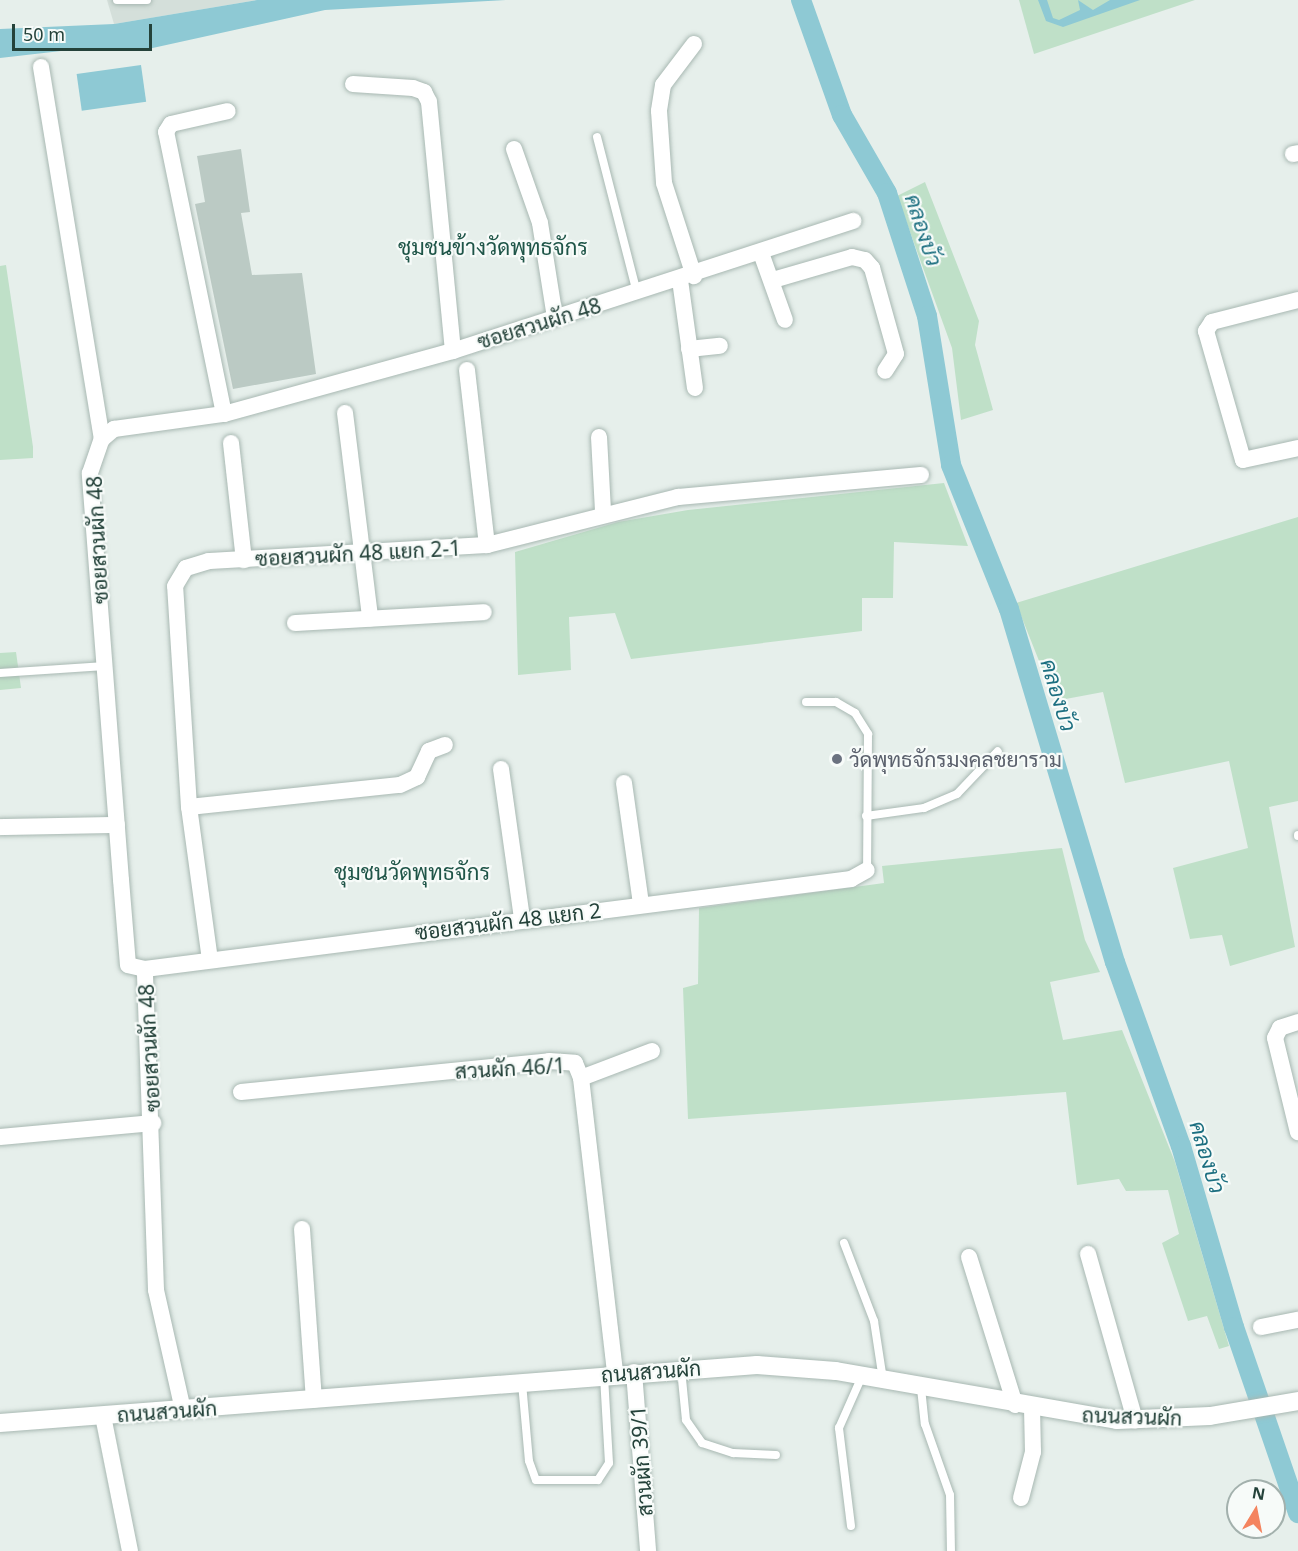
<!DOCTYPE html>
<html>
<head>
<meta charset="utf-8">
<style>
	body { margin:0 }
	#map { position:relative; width:1298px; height:1551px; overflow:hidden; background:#e6efeb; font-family:"Noto Sans",Sarabun,sans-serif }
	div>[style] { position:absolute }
	.built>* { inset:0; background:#d4dfda }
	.green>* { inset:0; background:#bfe0c8 }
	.water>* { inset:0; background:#8ec9d4; transform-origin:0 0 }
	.canal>* { height:20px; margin:-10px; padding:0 10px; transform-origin:10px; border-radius:10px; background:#8ec9d4 }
	.building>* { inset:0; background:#bbcac4 }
	.roads { filter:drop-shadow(0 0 2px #a8b8b2) drop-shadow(0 0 2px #a8b8b2) }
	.service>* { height:8px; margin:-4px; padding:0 4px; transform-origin:4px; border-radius:4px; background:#fff }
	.minor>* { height:16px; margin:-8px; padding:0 8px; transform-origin:8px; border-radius:8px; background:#fff }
	.tertiary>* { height:18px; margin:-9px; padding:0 9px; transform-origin:9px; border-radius:9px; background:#fff }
	.dots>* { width:16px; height:16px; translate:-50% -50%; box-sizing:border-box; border:3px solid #f7fbf9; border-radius:50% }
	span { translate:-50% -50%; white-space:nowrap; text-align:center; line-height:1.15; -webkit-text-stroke:4.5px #f7fbf9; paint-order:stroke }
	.street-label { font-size:21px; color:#24423a }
	.worship-label { font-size:21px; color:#5b616d }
	.left { translate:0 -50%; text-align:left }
	.water-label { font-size:22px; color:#1c6f80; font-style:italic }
	.neighbourhood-label { font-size:22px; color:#1f5548 }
	.north { position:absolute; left:1226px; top:1479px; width:60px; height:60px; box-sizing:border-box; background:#f7fbf9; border:2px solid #a3b1ad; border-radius:50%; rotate:10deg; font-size:16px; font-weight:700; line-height:24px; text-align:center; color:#24423a }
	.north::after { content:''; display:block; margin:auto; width:21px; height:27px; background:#f4845f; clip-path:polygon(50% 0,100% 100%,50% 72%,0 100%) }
	.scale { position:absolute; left:12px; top:24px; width:140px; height:27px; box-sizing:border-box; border:3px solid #24423a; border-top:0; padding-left:8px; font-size:18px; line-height:21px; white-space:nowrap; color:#24423a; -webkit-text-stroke:4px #f7fbf9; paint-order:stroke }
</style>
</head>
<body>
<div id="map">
	<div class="built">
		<div style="clip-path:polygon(107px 0,257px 0,114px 24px)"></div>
	</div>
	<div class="green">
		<div style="clip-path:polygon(1019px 0,1195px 0,1034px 54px)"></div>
		<div style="clip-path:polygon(925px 182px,979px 321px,975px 345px,993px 410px,961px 420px,952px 348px,897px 196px)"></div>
		<div style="clip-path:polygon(6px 265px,33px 447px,33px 458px,0 460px,0 266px)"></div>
		<div style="clip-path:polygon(944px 483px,968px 546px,894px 542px,893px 598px,862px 598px,862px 631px,631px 659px,615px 613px,569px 617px,571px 670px,518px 675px,515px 552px,618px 522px,688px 510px)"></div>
		<div style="clip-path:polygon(1298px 517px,1298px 801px,1269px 807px,1295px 947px,1230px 966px,1222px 935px,1190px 939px,1173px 868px,1248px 848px,1229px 761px,1125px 783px,1103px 692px,1055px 701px,1016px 603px)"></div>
		<div style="clip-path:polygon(16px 652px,21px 688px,0 690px,0 653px)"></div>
		<div style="clip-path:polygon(1062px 848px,1085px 940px,1100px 972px,1050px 982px,1063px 1040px,1122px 1030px,1175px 1162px,1229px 1346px,1219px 1349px,1207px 1316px,1188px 1321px,1162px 1243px,1179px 1234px,1168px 1190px,1126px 1191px,1119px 1179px,1077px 1185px,1066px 1092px,688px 1119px,683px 988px,698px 984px,699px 908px,884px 883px,882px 866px)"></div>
	</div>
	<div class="water">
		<div style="clip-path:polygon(257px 0,506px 0,325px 10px,139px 51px,87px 48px,0 58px,0 29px,114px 24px)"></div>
		<div style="clip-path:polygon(1038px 0,1047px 0,1053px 18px,1059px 20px,1080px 10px,1078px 0,1093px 10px,1110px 0,1140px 0,1063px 27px,1046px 21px)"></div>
		<div style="left:141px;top:65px;width:37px;height:65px;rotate:82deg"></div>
	</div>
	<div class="canal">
		<div style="left:801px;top:0;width:122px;rotate:70.4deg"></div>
		<div style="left:842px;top:115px;width:90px;rotate:60deg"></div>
		<div style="left:887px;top:193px;width:129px;rotate:72deg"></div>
		<div style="left:927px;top:316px;width:151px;rotate:80.8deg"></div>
		<div style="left:951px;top:465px;width:155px;rotate:68.1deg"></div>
		<div style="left:1009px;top:609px;width:369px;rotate:73.3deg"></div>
		<div style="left:1115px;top:962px;width:195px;rotate:70.3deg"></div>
		<div style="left:1181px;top:1146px;width:189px;rotate:73.7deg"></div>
		<div style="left:1234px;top:1327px;width:197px;rotate:71deg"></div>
	</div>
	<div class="building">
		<div style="clip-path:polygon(241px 149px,250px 212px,241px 213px,252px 275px,302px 273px,316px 374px,233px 389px,195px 204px,205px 202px,197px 156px)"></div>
	</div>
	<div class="roads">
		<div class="service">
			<div style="left:117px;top:0;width:30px"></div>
			<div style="left:597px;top:137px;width:161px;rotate:75.6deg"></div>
			<div style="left:0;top:673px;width:105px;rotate:-3.8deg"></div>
			<div style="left:806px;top:702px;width:30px"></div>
			<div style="left:836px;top:702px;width:22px;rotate:30deg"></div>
			<div style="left:855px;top:713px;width:25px;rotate:58deg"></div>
			<div style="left:868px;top:734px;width:136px;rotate:90.4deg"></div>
			<div style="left:866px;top:816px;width:59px;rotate:-7.9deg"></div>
			<div style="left:924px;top:808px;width:36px;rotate:-23deg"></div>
			<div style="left:957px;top:794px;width:59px;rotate:-46.4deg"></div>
			<div style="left:1298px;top:835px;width:1px;rotate:90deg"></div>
			<div style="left:844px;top:1243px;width:84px;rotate:69deg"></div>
			<div style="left:874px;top:1321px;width:60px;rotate:81.3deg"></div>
			<div style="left:681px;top:1369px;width:51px;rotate:84.4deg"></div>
			<div style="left:686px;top:1420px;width:28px;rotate:55deg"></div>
			<div style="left:702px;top:1443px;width:33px;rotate:18deg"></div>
			<div style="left:733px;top:1453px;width:43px;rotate:2.7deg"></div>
			<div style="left:522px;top:1383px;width:78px;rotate:84.9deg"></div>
			<div style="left:529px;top:1461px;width:20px;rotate:70deg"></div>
			<div style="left:536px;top:1480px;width:62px"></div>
			<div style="left:598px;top:1480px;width:20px;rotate:-57deg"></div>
			<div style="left:609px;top:1463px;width:87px;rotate:-93.3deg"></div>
			<div style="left:921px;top:1388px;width:36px;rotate:84deg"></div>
			<div style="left:925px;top:1424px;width:75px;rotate:70.6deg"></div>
			<div style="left:950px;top:1495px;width:56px;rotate:89deg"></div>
			<div style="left:851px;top:1526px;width:99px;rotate:-97deg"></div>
			<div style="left:839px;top:1428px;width:57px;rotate:-66.1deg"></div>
		</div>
		<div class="minor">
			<div style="left:694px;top:44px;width:51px;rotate:127.1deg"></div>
			<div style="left:663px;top:85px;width:26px;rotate:99deg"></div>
			<div style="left:659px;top:111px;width:72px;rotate:86deg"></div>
			<div style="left:664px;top:183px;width:98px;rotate:72.1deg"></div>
			<div style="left:41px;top:67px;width:377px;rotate:80.7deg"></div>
			<div style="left:353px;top:84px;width:60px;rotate:3.8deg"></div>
			<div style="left:413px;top:88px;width:12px;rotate:20deg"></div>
			<div style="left:424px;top:92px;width:11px;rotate:63deg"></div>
			<div style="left:429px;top:102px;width:250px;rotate:84.5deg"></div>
			<div style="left:514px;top:149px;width:78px;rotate:70.6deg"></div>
			<div style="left:540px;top:223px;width:96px;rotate:81deg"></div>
			<div style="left:1293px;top:154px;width:5px;rotate:-11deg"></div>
			<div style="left:761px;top:253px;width:71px;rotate:70.3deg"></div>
			<div style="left:680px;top:280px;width:109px;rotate:82.1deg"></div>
			<div style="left:773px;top:280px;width:82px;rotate:-16.2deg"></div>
			<div style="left:852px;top:257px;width:13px;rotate:13deg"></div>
			<div style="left:865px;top:260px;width:11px;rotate:49deg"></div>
			<div style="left:872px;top:268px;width:89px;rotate:74.4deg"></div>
			<div style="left:896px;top:354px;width:20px;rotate:123deg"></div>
			<div style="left:1298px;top:300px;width:89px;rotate:165.7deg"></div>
			<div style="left:1212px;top:322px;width:11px;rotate:124deg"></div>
			<div style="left:1206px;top:331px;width:134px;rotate:74deg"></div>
			<div style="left:1243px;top:460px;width:56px;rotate:-12.3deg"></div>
			<div style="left:689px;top:349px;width:31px;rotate:-6deg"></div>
			<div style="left:467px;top:370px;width:176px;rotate:83.5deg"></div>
			<div style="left:345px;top:413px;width:207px;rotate:83deg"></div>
			<div style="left:224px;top:414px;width:288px;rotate:-101.6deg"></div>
			<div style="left:166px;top:132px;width:9px;rotate:-58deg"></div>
			<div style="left:171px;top:124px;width:58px;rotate:-12.8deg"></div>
			<div style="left:599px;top:437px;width:75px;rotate:86.9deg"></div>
			<div style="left:231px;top:443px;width:118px;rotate:83.7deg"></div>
			<div style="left:295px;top:623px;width:189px;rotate:-3.3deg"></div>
			<div style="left:501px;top:769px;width:151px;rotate:82deg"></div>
			<div style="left:624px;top:783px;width:122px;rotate:82deg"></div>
			<div style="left:189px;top:807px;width:212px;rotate:-6deg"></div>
			<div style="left:400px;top:785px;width:19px;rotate:-25deg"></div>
			<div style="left:417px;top:777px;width:29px;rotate:-65deg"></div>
			<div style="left:429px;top:751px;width:17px;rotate:-21deg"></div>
			<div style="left:0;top:827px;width:117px;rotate:-1deg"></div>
			<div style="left:210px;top:960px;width:154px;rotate:-97.8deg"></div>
			<div style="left:189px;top:807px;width:221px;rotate:-93.6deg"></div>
			<div style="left:175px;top:586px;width:21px;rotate:-59deg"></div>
			<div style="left:186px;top:568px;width:24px;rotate:-17deg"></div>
			<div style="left:209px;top:561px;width:278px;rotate:-3.3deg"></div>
			<div style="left:487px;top:545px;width:197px;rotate:-14.1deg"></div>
			<div style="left:678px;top:497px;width:244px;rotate:-5.2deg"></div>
			<div style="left:145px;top:969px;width:712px;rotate:-7.26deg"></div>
			<div style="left:851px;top:879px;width:18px;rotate:-29deg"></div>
			<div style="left:1298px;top:1022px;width:19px;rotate:162deg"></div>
			<div style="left:1280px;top:1028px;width:11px;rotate:117deg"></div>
			<div style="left:1275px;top:1038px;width:97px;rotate:76.3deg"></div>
			<div style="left:581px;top:1078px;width:76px;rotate:-20.8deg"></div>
			<div style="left:241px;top:1092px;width:310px;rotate:-5.7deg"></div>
			<div style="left:549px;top:1061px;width:26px;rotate:4deg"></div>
			<div style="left:575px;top:1063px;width:16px;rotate:68deg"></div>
			<div style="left:581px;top:1078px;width:297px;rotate:83.4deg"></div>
			<div style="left:0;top:1137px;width:154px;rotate:-5.2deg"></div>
			<div style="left:302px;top:1229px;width:171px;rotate:86deg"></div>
			<div style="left:1088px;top:1254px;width:173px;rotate:74.2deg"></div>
			<div style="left:969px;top:1257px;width:155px;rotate:72.7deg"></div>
			<div style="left:1261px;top:1327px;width:38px;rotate:-11deg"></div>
			<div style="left:634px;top:1372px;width:180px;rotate:85.5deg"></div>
			<div style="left:183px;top:1410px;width:123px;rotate:-102.7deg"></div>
			<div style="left:156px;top:1290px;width:321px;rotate:-92deg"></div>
			<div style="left:145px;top:969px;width:17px;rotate:-167deg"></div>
			<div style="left:128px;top:965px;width:85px;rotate:-94.7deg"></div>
			<div style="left:121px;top:880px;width:408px;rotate:-94.4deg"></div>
			<div style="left:90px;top:473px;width:36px;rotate:-71deg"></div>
			<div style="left:102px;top:439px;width:16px;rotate:-40deg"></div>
			<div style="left:114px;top:429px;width:111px;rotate:-7.8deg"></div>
			<div style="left:224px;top:414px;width:238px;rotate:-15.4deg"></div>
			<div style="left:453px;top:351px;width:421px;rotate:-18deg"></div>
			<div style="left:103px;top:1416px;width:138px;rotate:78.7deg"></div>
			<div style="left:1021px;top:1498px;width:48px;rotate:-75.4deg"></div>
			<div style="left:1033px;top:1452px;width:43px;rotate:-91.3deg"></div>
		</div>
		<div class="tertiary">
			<div style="left:0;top:1423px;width:759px;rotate:-4.38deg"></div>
			<div style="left:757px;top:1365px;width:79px;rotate:4.3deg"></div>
			<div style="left:836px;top:1371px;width:285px;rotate:9.9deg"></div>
			<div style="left:1117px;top:1420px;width:93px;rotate:-2.5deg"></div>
			<div style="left:1210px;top:1416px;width:89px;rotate:-9.7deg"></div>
		</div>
	</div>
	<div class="dots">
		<div style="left:837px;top:759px;background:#6b7280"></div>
	</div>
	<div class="street-label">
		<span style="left:539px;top:323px;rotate:-17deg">ซอยสวนผัก 48</span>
		<span style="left:97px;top:540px;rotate:-93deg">ซอยสวนผัก 48</span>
		<span style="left:358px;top:553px;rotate:-3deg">ซอยสวนผัก 48 แยก 2-1</span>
		<span style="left:508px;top:921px;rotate:-7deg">ซอยสวนผัก 48 แยก 2</span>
		<span style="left:149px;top:1048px;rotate:-93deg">ซอยสวนผัก 48</span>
		<span style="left:510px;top:1068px;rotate:-3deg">สวนผัก 46/1</span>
		<span style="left:651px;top:1371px;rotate:-4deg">ถนนสวนผัก</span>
		<span style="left:167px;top:1411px;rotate:-4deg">ถนนสวนผัก</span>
		<span style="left:1132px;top:1416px;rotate:2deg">ถนนสวนผัก</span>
		<span style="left:641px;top:1461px;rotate:-94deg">สวนผัก 39/1</span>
	</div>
	<div class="worship-label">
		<span class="left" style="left:849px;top:759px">วัดพุทธจักรมงคลชยาราม</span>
	</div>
	<div class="water-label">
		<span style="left:924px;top:230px;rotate:72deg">คลองบัว</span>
		<span style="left:1059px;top:695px;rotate:73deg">คลองบัว</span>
		<span style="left:1208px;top:1157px;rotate:73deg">คลองบัว</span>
	</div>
	<div class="neighbourhood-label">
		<span style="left:493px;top:247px">ชุมชนข้างวัดพุทธจักร</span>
		<span style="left:412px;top:872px">ชุมชนวัดพุทธจักร</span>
	</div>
	<div class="north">N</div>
	<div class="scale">50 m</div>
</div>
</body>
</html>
